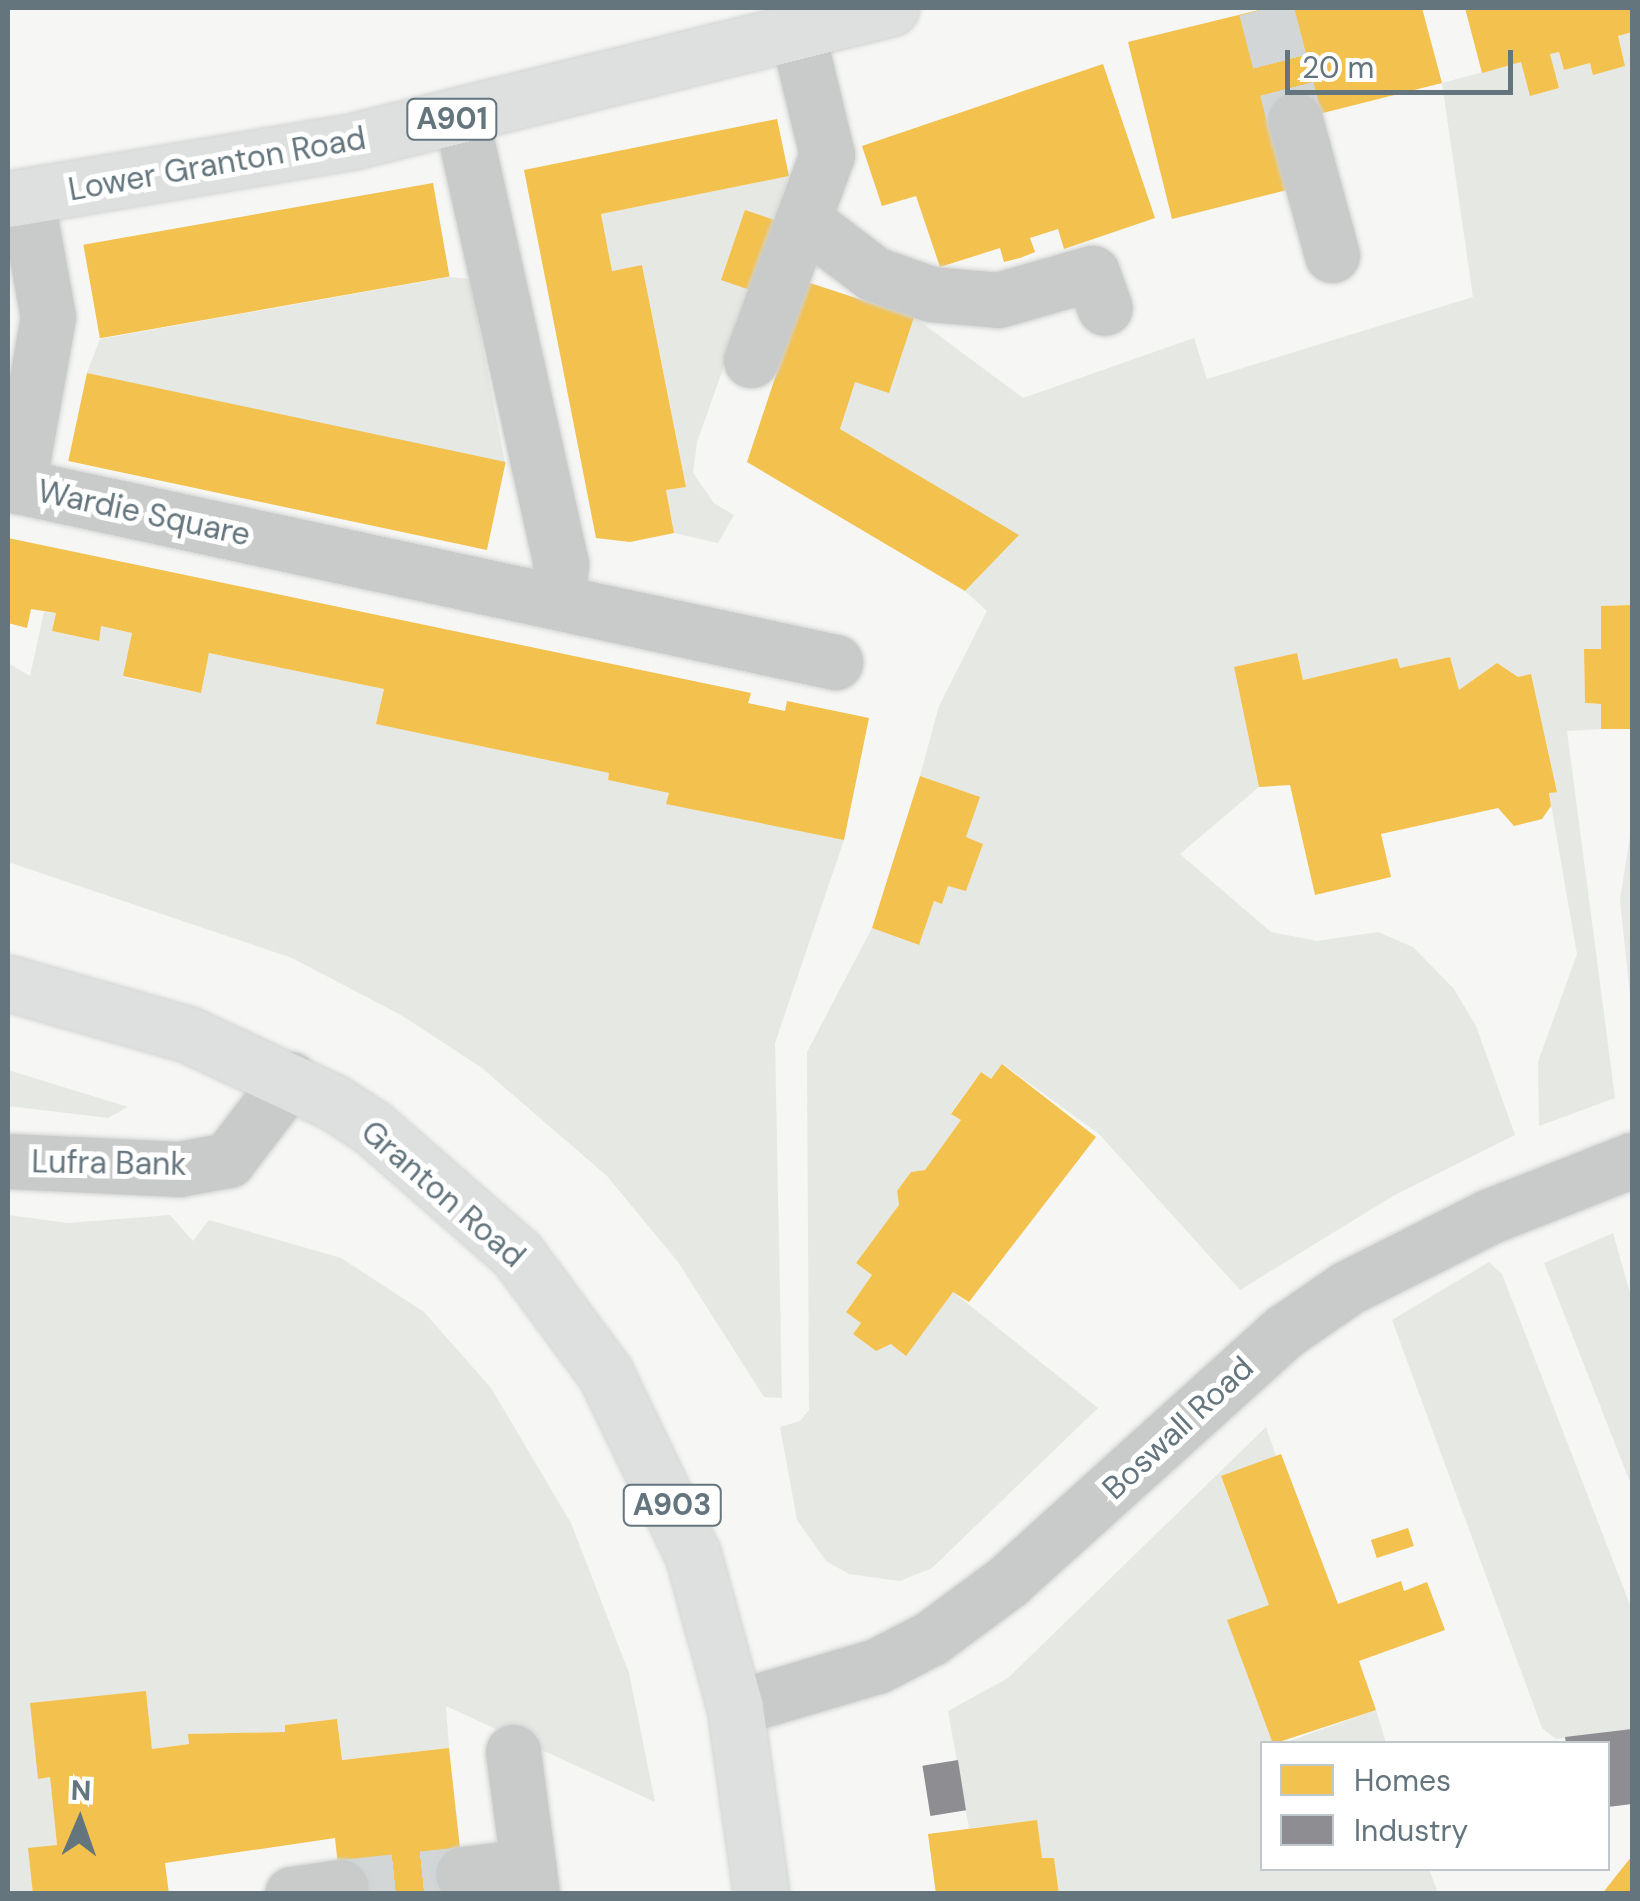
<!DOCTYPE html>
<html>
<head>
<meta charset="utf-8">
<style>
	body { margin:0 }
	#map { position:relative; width:1640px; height:1901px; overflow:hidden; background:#f6f6f5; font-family:"DM Sans",sans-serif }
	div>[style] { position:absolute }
	.green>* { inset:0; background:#e5e8e3 }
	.homes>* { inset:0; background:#f2c14e; transform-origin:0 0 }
	.industry>* { inset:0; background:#8d8d92; transform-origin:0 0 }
	.minor-tunnel>* { height:55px; margin-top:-27.5px; transform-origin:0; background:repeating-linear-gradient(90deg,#d2d6d7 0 55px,transparent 0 83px) }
	.roads { filter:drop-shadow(0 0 2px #d1d2d2) drop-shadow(0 0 2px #d1d2d2) }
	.minor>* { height:55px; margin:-27.5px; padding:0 27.5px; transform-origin:27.5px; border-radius:27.5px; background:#c9caca }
	.major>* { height:55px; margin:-27.5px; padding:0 27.5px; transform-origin:27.5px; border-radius:27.5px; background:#dedfdf }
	span { translate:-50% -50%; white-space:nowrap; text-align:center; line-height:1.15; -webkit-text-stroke:10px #fff; paint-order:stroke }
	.shield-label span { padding:2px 8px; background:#fff; border:2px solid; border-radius:8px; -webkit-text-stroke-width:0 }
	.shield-label { font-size:30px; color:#64757d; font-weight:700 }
	.street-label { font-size:32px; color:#64757d }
	.frame { position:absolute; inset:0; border:10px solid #64757d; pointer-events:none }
	.legend { position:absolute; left:1260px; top:1741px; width:350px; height:130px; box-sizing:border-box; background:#fff; border:2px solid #c1c8cb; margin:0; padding:12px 18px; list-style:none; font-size:30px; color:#64757d }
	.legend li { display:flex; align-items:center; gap:20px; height:50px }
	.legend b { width:50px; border:2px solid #c1c8cb }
	.north { position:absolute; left:30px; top:1771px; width:100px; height:100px; -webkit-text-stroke:8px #fff; paint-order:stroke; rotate:2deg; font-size:28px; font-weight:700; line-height:40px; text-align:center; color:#64757d }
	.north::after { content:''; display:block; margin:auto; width:35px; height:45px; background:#64757d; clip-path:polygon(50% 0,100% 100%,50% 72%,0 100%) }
	.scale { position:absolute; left:1285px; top:50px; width:228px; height:45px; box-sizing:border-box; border:5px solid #64757d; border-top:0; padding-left:12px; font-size:30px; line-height:35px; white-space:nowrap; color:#64757d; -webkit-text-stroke:8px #fff; paint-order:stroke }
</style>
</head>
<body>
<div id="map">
	<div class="green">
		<div style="clip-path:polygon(1632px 32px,1632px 605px,1602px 606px,1601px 649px,1584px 650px,1585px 703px,1601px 704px,1601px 729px,1567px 731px,1615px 1098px,1539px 1126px,1538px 1062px,1577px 954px,1549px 793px,1557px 791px,1531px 674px,1518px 677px,1497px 663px,1459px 690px,1450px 657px,1400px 668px,1397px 658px,1303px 680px,1297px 653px,1234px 667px,1259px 787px,1180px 854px,1271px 932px,1317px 941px,1378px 932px,1413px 947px,1454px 989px,1476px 1026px,1515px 1135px,1393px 1196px,1240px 1290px,1099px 1134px,1003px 1064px,991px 1079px,981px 1072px,951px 1113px,961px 1120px,925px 1170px,911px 1172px,897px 1191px,899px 1205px,856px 1263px,872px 1275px,846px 1311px,861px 1323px,853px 1334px,876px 1351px,891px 1344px,906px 1355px,953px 1292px,1098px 1408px,932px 1568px,900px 1581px,849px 1574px,826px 1561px,797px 1520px,780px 1427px,800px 1421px,809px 1410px,807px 1052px,872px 928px,918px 945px,934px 901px,942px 904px,948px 886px,966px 890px,983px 844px,966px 837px,979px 797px,920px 776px,939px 706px,987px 611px,965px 591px,1018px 535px,840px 429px,855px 382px,889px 392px,914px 317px,1023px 398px,1194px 338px,1207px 379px,1473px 297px,1442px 83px,1521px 62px,1531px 96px,1559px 88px,1550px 54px,1559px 52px,1564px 70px,1590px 63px,1594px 74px,1625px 66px,1618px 36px)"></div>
		<div style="clip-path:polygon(789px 176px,774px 220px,745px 211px,721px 279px,751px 290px,697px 442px,693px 473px,714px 503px,734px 515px,718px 543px,674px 533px,666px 490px,686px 486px,642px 265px,612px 271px,601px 214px)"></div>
		<div style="clip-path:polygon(449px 277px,470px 279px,505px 464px,87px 373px,100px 339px)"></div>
		<div style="clip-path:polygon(44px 612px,56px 613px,52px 631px,98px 641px,101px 626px,132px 633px,123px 677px,201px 693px,209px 653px,384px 689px,377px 724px,609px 773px,608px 780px,669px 793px,667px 804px,844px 840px,775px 1043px,782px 1398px,764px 1397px,678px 1262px,607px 1176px,482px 1068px,401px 1015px,292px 958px,8px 862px,8px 663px,30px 676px)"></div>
		<div style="clip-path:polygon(1632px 823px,1632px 1015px,1620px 900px)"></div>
		<div style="clip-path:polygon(8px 1070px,128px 1107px,108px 1118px,8px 1106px)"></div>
		<div style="clip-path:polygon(8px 1215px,68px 1223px,170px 1215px,193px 1241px,209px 1220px,341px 1258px,424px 1312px,491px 1388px,571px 1523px,629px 1673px,655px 1802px,446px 1706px,449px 1748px,342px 1760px,337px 1719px,285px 1725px,285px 1732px,189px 1734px,189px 1744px,152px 1749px,146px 1691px,38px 1779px,50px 1777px,57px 1845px,33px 1893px,8px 1894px)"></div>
		<div style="clip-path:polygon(1613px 1233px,1632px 1300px,1632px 1487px,1544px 1263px)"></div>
		<div style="clip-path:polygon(1489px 1262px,1502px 1274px,1632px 1610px,1632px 1729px,1556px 1739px,1542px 1728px,1392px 1320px)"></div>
		<div style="clip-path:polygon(1266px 1427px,1276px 1456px,1221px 1477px,1269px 1605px,1273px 1743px,1262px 1744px,1262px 1868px,1429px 1869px,1438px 1893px,1059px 1893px,1054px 1858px,1042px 1858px,1036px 1821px,969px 1828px,948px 1711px,1008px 1678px)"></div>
		<div style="clip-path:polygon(1376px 1710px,1386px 1743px,1284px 1743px)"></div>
	</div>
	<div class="homes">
		<div style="clip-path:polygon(1267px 8px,1422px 8px,1442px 83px,1295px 120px,1291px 189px,1172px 219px,1128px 42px)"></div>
		<div style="clip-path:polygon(1465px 8px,1632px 8px,1632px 32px,1618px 36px,1625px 66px,1593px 75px,1590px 63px,1564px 70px,1559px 52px,1550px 54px,1559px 88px,1530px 96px,1521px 62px,1482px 73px)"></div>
		<div style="clip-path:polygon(1103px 64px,1155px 218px,1064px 249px,1058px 229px,1030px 238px,1035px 252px,1020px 258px,1004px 262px,1000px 248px,940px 267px,916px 196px,882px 206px,862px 146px)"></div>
		<div style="clip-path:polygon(777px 119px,789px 176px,601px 214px,612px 271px,642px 265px,686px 487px,666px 490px,674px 533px,630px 542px,596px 538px,524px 170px)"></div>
		<div style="left:433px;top:183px;width:95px;height:355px;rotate:80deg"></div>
		<div style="left:745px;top:210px;width:31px;height:74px;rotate:19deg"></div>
		<div style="clip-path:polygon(807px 282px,914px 317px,889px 393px,855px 382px,840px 429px,1019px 535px,965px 591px,747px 462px)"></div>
		<div style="left:87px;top:373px;width:428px;height:90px;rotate:12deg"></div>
		<div style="clip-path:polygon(8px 538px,751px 693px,748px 703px,785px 711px,787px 701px,869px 718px,844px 840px,666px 804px,669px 793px,608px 780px,609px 773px,376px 724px,384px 689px,209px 653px,201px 693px,123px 676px,132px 633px,101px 626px,99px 641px,52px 631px,56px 613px,31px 609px,27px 628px,8px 623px)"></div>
		<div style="clip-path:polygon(1632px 605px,1632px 729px,1601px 729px,1601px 704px,1585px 703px,1584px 649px,1601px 649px,1601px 606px)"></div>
		<div style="clip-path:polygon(1297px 653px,1303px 680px,1397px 658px,1400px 668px,1450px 657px,1459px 690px,1497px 663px,1518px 677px,1531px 674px,1557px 792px,1549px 793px,1551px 806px,1542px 819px,1514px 826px,1498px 808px,1381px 834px,1391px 877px,1315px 895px,1290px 785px,1259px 787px,1234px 667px)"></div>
		<div style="clip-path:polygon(920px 776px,980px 797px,966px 837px,983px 844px,966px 891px,948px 886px,942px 904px,934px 901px,919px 945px,872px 928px)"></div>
		<div style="clip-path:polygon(1002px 1064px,1096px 1137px,969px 1302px,953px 1292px,906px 1356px,891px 1344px,876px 1351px,853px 1334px,861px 1323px,846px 1312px,872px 1275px,856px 1263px,899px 1205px,897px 1191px,911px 1172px,925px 1170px,961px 1120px,951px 1114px,981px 1072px,991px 1079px)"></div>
		<div style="clip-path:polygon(1281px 1454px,1338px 1604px,1401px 1581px,1404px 1591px,1427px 1582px,1445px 1630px,1359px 1661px,1376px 1710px,1273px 1744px,1227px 1620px,1269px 1605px,1221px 1476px)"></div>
		<div style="left:1408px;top:1528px;width:19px;height:39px;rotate:72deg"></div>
		<div style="clip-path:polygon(146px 1691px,152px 1749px,189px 1744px,188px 1734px,285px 1732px,285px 1725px,337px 1719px,342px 1760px,449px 1748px,465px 1894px,341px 1894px,335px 1838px,165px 1863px,169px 1894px,33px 1894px,28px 1848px,57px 1845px,50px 1777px,38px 1779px,30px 1703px)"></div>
		<div style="clip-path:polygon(1037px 1820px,1042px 1858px,1054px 1858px,1059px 1894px,936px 1894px,928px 1834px)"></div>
		<div style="clip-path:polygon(1632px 1856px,1632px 1894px,1602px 1894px,1616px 1876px)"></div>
	</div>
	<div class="industry">
		<div style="clip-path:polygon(1632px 1729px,1632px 1804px,1608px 1807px,1608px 1744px,1566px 1744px,1565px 1737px)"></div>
		<div style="left:958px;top:1760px;width:51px;height:36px;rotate:81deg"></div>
	</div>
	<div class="minor-tunnel">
		<div style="left:1266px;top:8px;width:116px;rotate:75.5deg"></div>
		<div style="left:340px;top:1887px;width:124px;rotate:-6deg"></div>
	</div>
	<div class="roads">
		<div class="minor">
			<div style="left:461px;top:117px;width:458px;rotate:77.4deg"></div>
			<div style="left:561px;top:564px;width:38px;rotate:95deg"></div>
			<div style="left:1295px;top:120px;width:140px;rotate:74.7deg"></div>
			<div style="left:26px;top:196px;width:123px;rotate:79.7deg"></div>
			<div style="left:48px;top:317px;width:172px;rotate:100.1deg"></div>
			<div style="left:18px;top:486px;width:836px;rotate:12.16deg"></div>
			<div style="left:803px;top:220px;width:89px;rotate:37.3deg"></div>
			<div style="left:874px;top:274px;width:60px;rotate:19.3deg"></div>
			<div style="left:931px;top:294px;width:67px;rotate:5.1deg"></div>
			<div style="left:998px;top:300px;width:98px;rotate:-16deg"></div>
			<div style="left:1092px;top:273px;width:37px;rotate:70deg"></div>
			<div style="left:751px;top:360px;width:219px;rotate:-69.7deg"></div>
			<div style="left:827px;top:155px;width:127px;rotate:-103.7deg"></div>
			<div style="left:8px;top:1161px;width:171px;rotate:2.7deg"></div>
			<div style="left:179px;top:1169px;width:50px;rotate:-10.4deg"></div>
			<div style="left:228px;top:1160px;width:102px;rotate:-52.6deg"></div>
			<div style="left:735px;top:1708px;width:148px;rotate:-16.5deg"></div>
			<div style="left:877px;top:1666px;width:61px;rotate:-27.4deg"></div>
			<div style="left:931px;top:1638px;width:96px;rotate:-36.5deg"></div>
			<div style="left:1008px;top:1581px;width:373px;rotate:-42.1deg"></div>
			<div style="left:1285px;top:1331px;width:75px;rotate:-34.7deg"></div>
			<div style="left:1347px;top:1288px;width:160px;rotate:-26.7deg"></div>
			<div style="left:1490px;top:1216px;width:153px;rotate:-21.5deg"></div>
			<div style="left:513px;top:1752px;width:143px;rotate:82.4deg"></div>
			<div style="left:463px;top:1874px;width:66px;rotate:-6.9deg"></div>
			<div style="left:292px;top:1894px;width:49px;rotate:-8.3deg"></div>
		</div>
		<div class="major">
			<div style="left:8px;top:199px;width:351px;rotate:-9.5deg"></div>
			<div style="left:354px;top:141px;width:553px;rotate:-13.91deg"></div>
			<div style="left:8px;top:983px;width:186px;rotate:15.9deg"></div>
			<div style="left:187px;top:1034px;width:161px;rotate:25deg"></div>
			<div style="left:333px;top:1102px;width:48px;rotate:33deg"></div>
			<div style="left:373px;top:1128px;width:191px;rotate:41.2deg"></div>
			<div style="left:517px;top:1254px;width:148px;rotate:53.5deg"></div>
			<div style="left:605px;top:1373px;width:202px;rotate:64.2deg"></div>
			<div style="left:693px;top:1555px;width:159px;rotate:74.6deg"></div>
			<div style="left:735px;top:1708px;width:188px;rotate:82deg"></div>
		</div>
	</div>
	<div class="shield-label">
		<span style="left:452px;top:119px">A901</span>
		<span style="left:672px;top:1505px">A903</span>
	</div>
	<div class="street-label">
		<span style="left:217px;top:164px;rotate:-10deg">Lower Granton Road</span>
		<span style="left:144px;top:513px;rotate:12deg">Wardie Square</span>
		<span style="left:109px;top:1163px;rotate:1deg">Lufra Bank</span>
		<span style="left:443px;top:1194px;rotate:41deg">Granton Road</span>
		<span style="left:1178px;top:1428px;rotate:-43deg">Boswall Road</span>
	</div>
	<div class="frame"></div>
	<ul class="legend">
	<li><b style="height:28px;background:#f2c14e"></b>Homes</li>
	<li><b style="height:28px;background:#8d8d92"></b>Industry</li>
	</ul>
	<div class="north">N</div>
	<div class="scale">20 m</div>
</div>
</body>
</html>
